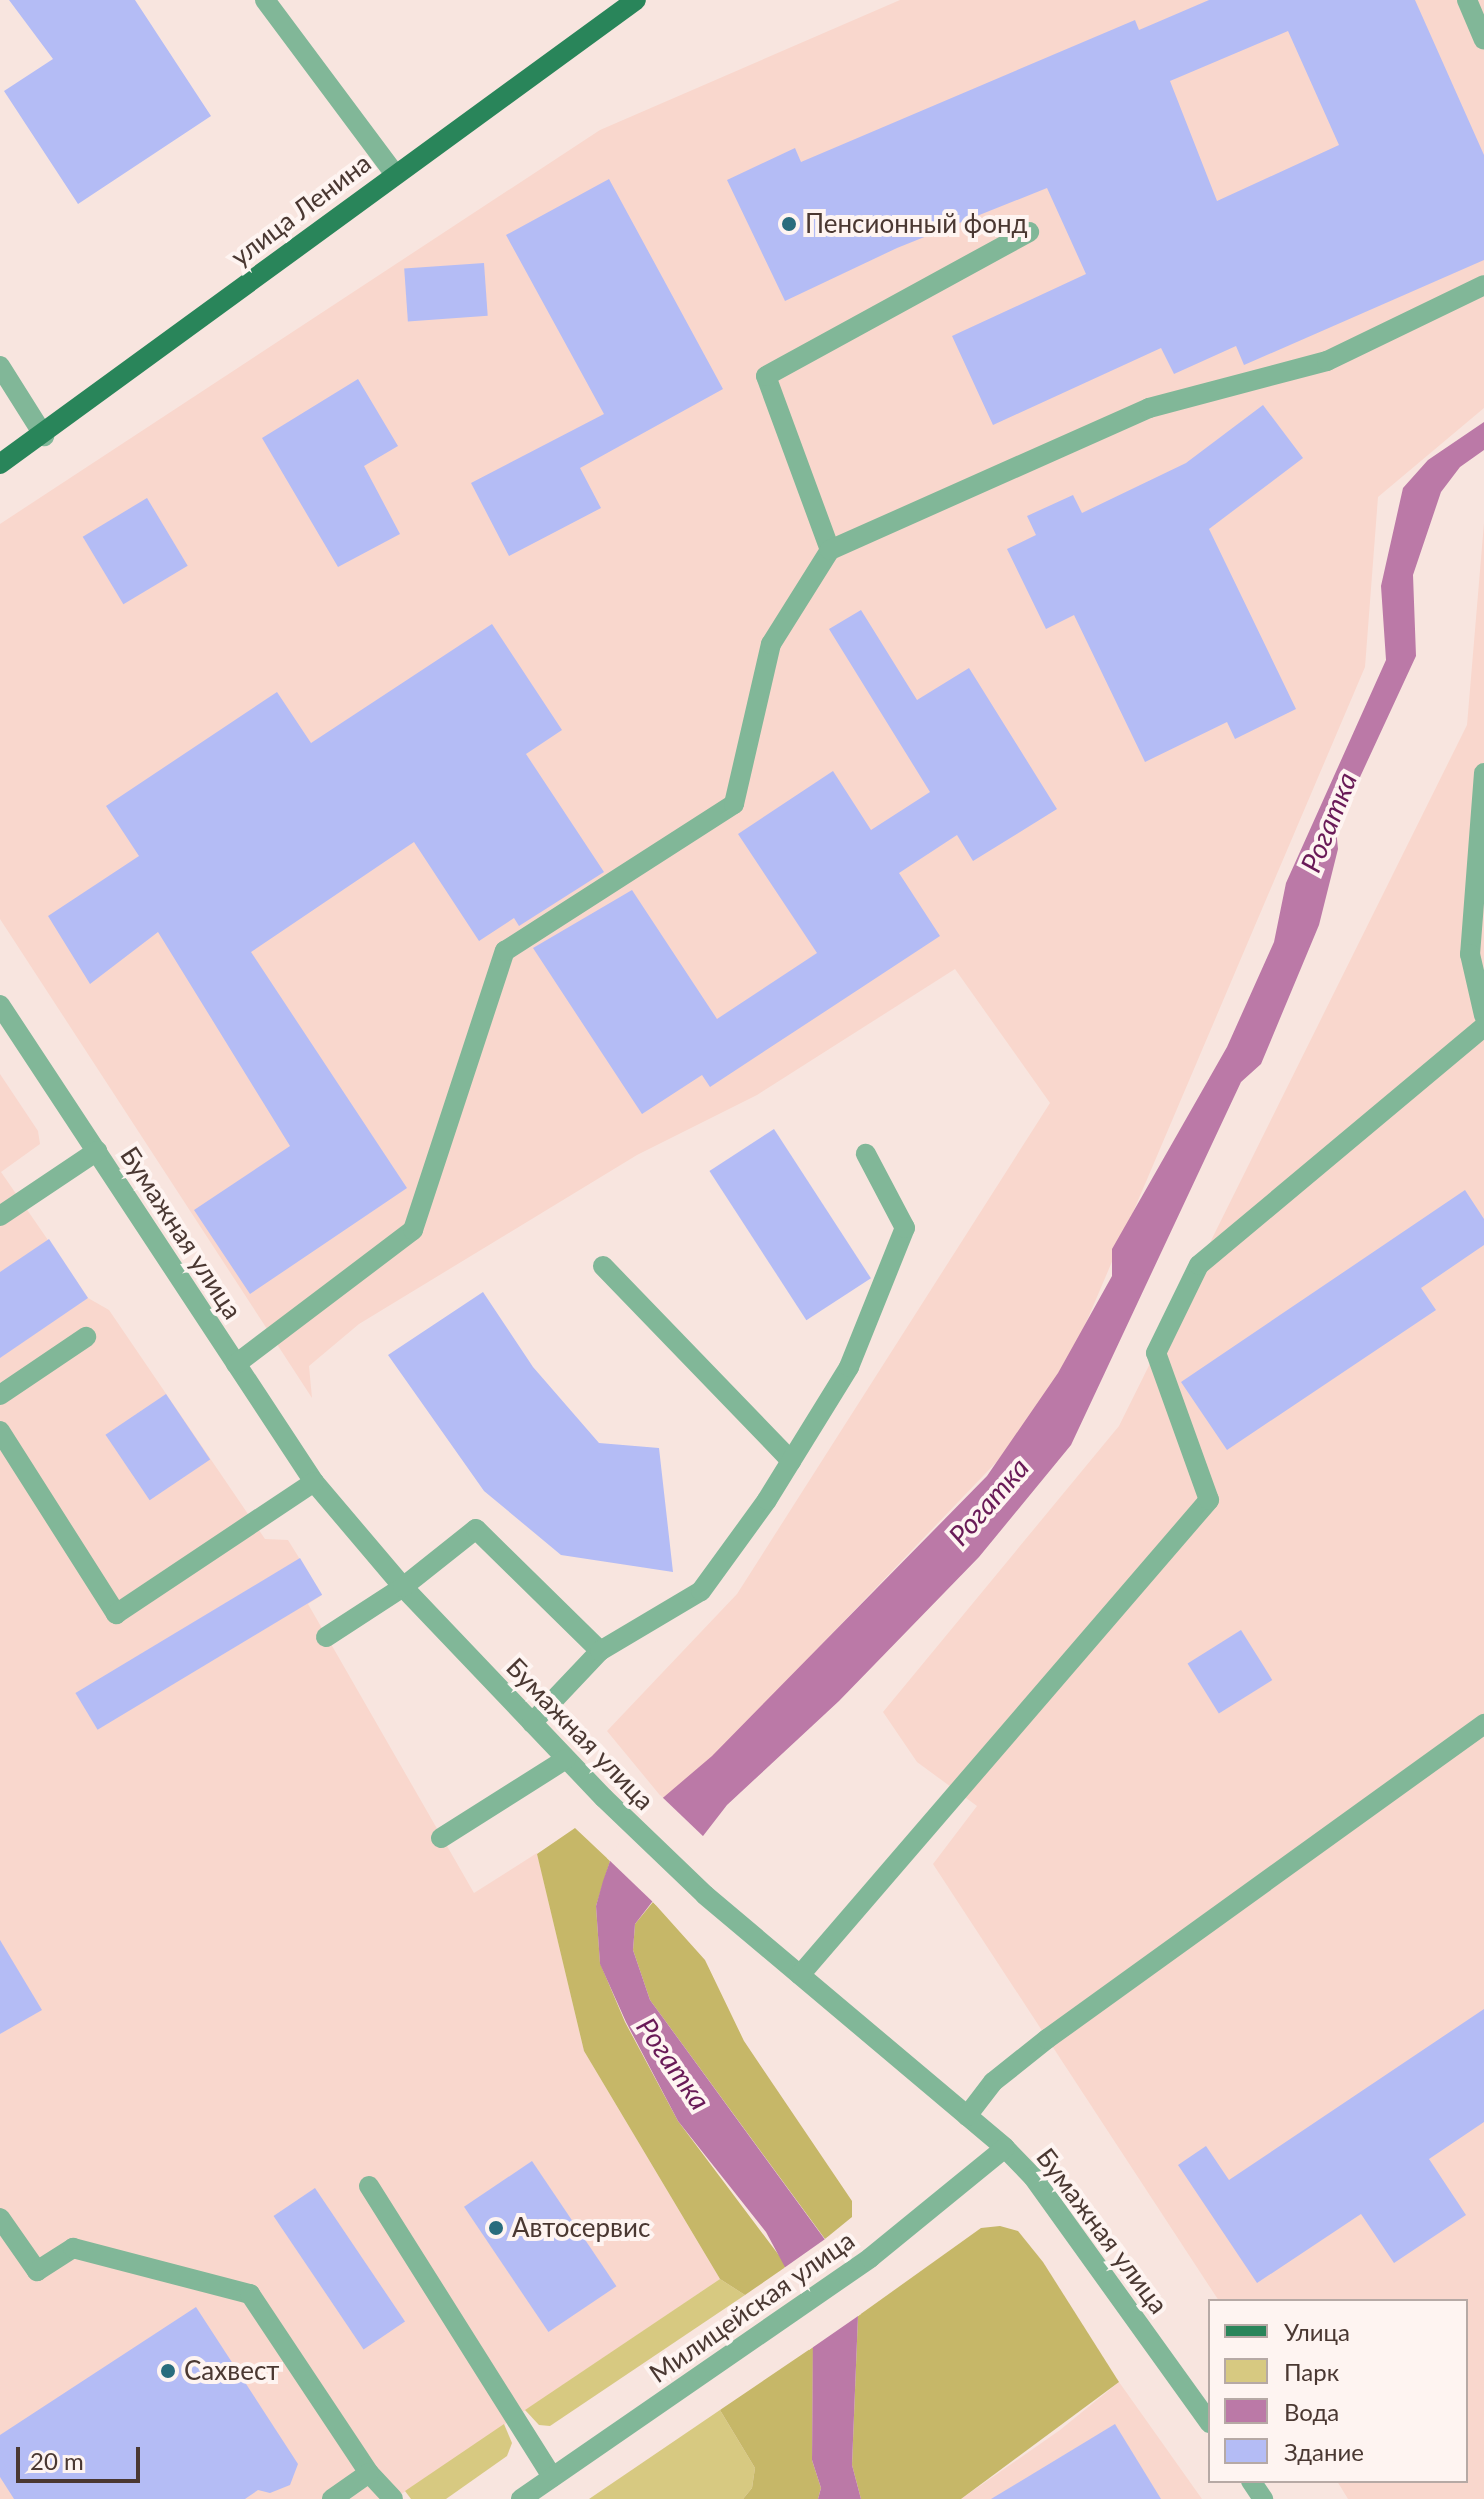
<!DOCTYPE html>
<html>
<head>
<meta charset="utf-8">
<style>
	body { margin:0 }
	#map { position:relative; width:1484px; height:2499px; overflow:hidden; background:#f8e5df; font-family:Lato,sans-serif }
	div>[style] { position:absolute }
	.built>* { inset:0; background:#f9d7cd }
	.green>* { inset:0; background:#d7c981 }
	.forest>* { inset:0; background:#c6b768 }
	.water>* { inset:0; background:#bb79a7 }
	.pier>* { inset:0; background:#f8e5df }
	.building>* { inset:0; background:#b4bcf5; transform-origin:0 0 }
	.minor>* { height:20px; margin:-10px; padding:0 10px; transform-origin:10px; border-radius:10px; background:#81b798 }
	.major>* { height:20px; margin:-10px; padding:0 10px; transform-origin:10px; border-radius:10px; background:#29855a }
	.dots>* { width:22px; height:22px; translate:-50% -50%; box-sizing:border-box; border:4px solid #fef4f1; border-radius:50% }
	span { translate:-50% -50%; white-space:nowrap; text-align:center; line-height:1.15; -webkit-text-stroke:8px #fef4f1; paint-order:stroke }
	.street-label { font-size:26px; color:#4a3832 }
	.poi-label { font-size:26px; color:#4a3832 }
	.left { translate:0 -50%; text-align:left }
	.water-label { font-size:28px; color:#691a57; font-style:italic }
	.legend { position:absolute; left:1208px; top:2299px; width:260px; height:184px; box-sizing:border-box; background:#fef4f1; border:2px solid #b6a9a5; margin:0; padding:10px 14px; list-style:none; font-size:24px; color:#4a3832 }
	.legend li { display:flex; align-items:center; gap:16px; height:40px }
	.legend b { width:40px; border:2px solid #b6a9a5 }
	.scale { position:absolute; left:16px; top:2447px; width:124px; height:36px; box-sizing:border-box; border:4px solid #4a3832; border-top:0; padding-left:10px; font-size:24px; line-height:28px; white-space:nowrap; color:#4a3832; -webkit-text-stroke:6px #fef4f1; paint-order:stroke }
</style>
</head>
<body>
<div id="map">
	<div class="built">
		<div style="clip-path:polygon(900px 0,1484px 0,1484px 408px,1378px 497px,1365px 667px,1051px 1405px,668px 1805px,607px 1731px,737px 1594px,1050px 1103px,955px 969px,757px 1095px,637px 1155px,359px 1324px,309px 1366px,312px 1398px,0 919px,0 524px,600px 130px)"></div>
		<div style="clip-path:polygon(1484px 523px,1484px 2499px,1348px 2499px,1337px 2481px,1466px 2481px,1466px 2301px,1219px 2301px,933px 1864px,977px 1806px,917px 1762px,883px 1712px,1119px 1426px,1467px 725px)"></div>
		<div style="clip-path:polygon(0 1074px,38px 1131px,40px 1144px,1px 1172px,88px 1298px,109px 1310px,265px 1539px,288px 1540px,322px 1595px,308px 1604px,474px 1893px,537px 1853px,584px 2051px,720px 2279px,394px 2499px,0 2499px)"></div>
		<div style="clip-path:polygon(1119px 2382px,1202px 2499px,961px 2499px,1060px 2430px)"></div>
	</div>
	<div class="green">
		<div style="clip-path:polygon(720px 2279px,745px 2295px,550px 2426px,539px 2425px,525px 2410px)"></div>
		<div style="clip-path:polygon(720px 2410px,755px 2468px,752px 2488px,743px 2499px,589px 2499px)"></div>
		<div style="clip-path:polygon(504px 2424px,512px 2443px,507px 2456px,446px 2499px,411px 2499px,405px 2491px)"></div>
	</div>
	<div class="forest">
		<div style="clip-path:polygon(575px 1828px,610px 1861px,596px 1906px,600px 1963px,625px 2022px,678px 2121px,787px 2266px,745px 2295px,720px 2279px,584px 2051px,537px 1854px)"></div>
		<div style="clip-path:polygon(653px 1902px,705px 1960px,744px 2041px,852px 2201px,852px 2217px,825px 2239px,650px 2000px,633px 1950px,635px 1924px)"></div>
		<div style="clip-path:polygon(1000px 2226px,1018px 2231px,1043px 2262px,1119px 2382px,961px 2499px,861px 2499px,852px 2465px,858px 2316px,981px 2228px)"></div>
		<div style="clip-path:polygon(813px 2347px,812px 2460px,821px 2488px,818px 2499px,743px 2499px,752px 2488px,755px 2468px,720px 2410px)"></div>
	</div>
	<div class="water">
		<div style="clip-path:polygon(1484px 422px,1484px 450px,1460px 467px,1441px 492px,1413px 575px,1416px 656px,1336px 829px,1338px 849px,1319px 925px,1261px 1064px,1241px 1082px,1071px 1445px,979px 1557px,839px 1701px,727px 1805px,635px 1924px,633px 1950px,650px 2000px,834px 2252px,858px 2316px,852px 2465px,861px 2499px,818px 2499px,821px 2488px,812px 2460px,813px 2319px,766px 2232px,678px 2121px,626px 2022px,600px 1964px,596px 1906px,603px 1881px,610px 1861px,658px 1802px,712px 1756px,987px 1476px,1058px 1373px,1112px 1276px,1112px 1249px,1227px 1047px,1274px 942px,1286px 883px,1386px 660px,1381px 586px,1403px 488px,1428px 460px)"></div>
	</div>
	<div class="pier">
		<div style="clip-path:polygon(660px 1795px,706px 1839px,656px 1905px,607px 1858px)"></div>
		<div style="clip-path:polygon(828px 2237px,861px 2314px,809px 2350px,809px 2320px,784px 2268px)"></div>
	</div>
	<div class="building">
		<div style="clip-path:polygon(9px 0,135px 0,211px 116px,78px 204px,4px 91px,53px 59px)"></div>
		<div style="clip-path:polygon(evenodd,1209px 0,1415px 0,1484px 155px,1484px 260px,1244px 365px,1236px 346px,1174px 374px,1161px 348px,993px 425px,952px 336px,1086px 274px,1047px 188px,897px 248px,785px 301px,727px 180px,795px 148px,801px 162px,1135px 20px,1139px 30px,1209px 0,1288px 31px,1339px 145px,1217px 201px,1170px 81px,1288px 31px)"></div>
		<div style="clip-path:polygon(609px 179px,723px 389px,580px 468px,601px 508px,509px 556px,471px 483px,604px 414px,506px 235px)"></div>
		<div style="left:484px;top:263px;width:53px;height:80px;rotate:86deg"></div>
		<div style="clip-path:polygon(358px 379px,398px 446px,364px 466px,400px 534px,338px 567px,262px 438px)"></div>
		<div style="clip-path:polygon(1263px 405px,1303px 458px,1209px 529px,1296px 709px,1235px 739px,1227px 722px,1145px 762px,1074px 615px,1046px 629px,1007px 549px,1036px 535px,1027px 516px,1073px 495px,1082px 513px,1186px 463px)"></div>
		<div style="left:147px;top:498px;width:79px;height:75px;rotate:59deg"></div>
		<div style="clip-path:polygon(861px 610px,917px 700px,969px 668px,1057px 809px,973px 861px,957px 835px,899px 873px,940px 936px,710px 1087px,702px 1075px,642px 1114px,533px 948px,632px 890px,717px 1019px,817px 953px,738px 834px,833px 771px,871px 830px,930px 792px,829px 629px)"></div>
		<div style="clip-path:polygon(492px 624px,562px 730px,526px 754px,604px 872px,519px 926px,514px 918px,479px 941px,414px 842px,251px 952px,407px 1188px,250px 1294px,194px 1210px,290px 1146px,158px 932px,90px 984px,48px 916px,139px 856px,106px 806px,277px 692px,311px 743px)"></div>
		<div style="left:774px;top:1129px;width:178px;height:77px;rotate:57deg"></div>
		<div style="clip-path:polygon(1465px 1190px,1484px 1219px,1484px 1245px,1421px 1288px,1436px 1310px,1227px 1450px,1181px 1382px)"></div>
		<div style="clip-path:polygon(49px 1239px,88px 1298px,0 1358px,0 1272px)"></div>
		<div style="clip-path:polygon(483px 1292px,533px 1367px,599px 1443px,659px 1448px,673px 1572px,561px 1555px,484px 1491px,388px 1355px)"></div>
		<div style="left:166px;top:1394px;width:79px;height:73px;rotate:56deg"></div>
		<div style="left:300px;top:1558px;width:43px;height:262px;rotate:59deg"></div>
		<div style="left:1241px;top:1630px;width:59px;height:63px;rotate:58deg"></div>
		<div style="clip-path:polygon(0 1940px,42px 2010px,0 2034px)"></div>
		<div style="clip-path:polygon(1484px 2009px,1484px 2122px,1429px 2159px,1466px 2215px,1394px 2263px,1361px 2214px,1257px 2283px,1178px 2165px,1206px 2146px,1229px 2180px)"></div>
		<div style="left:532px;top:2161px;width:151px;height:82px;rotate:56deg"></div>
		<div style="left:315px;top:2188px;width:161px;height:50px;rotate:56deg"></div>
		<div style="clip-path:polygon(196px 2307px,298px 2464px,290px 2485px,270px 2493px,258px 2490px,245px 2499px,14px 2499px,0 2477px,0 2435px)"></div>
		<div style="clip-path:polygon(1115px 2424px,1161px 2499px,991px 2499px)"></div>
	</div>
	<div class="minor">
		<div style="left:265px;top:0;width:214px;rotate:53.3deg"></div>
		<div style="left:1467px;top:0;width:43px;rotate:67deg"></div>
		<div style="left:0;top:366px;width:83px;rotate:57.8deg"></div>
		<div style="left:830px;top:550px;width:185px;rotate:-110.2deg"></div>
		<div style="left:766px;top:376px;width:300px;rotate:-28.7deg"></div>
		<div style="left:1484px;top:773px;width:182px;rotate:94.4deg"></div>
		<div style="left:1470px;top:954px;width:63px;rotate:77.1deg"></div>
		<div style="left:0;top:1005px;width:571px;rotate:56.64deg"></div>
		<div style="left:314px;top:1482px;width:138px;rotate:49.7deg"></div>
		<div style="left:403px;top:1587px;width:291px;rotate:46.4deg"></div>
		<div style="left:604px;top:1798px;width:140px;rotate:43.8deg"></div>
		<div style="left:705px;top:1895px;width:392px;rotate:40.1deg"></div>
		<div style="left:1005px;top:2148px;width:40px;rotate:46deg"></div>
		<div style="left:1033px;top:2177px;width:303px;rotate:54.3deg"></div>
		<div style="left:0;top:1216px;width:117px;rotate:-33.8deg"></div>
		<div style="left:603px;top:1266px;width:271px;rotate:46deg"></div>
		<div style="left:236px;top:1364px;width:222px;rotate:-37.1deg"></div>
		<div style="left:413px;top:1230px;width:294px;rotate:-71.8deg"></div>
		<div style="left:505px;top:951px;width:272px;rotate:-32.7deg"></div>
		<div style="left:734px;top:804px;width:164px;rotate:-77deg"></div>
		<div style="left:771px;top:644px;width:111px;rotate:-57.9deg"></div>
		<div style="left:830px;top:550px;width:349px;rotate:-24deg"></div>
		<div style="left:1149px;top:408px;width:184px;rotate:-14.8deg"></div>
		<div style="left:1327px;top:361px;width:174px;rotate:-25.8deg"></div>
		<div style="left:0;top:1395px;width:104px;rotate:-34deg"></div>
		<div style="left:0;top:1431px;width:217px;rotate:57.6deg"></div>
		<div style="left:116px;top:1614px;width:238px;rotate:-33.7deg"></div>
		<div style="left:326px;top:1637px;width:92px;rotate:-33deg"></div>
		<div style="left:403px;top:1587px;width:93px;rotate:-38.5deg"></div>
		<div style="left:476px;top:1529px;width:174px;rotate:44.5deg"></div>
		<div style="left:600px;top:1651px;width:99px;rotate:133.4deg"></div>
		<div style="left:600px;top:1651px;width:117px;rotate:-30.7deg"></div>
		<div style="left:701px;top:1591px;width:112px;rotate:-54deg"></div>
		<div style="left:767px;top:1500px;width:156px;rotate:-58.3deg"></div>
		<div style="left:849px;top:1367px;width:150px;rotate:-68.1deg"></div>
		<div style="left:905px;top:1228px;width:84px;rotate:-117.8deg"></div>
		<div style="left:441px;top:1838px;width:148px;rotate:-32.3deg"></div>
		<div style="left:800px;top:1975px;width:627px;rotate:-49.27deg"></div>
		<div style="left:1209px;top:1500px;width:156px;rotate:-109.8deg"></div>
		<div style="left:1156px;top:1353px;width:98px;rotate:-64deg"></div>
		<div style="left:1199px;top:1265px;width:371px;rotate:-39.9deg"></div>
		<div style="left:967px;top:2116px;width:43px;rotate:-52.6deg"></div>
		<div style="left:993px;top:2082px;width:69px;rotate:-38.5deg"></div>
		<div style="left:1047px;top:2039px;width:539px;rotate:-35.78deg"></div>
		<div style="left:369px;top:2186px;width:344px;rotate:57.8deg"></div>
		<div style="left:0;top:2218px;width:65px;rotate:55.1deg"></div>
		<div style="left:37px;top:2271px;width:43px;rotate:-32.6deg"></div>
		<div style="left:73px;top:2248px;width:183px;rotate:14.6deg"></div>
		<div style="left:250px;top:2294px;width:215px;rotate:56.4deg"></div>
		<div style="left:369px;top:2473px;width:35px;rotate:47deg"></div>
		<div style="left:1251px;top:2481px;width:22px;rotate:56deg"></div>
		<div style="left:332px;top:2499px;width:45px;rotate:-35.1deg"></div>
		<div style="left:521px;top:2499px;width:424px;rotate:-34.6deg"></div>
		<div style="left:870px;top:2258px;width:174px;rotate:-39.2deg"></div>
	</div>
	<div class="major">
		<div style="left:0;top:464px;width:787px;rotate:-36.11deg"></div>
	</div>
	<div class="dots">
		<div style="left:789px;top:224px;background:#296c7d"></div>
		<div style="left:496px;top:2228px;background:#296c7d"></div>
		<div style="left:168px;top:2371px;background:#296c7d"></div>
	</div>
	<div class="street-label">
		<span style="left:301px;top:210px;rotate:-37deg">улица Ленина</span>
		<span style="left:181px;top:1233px;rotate:57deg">Бумажная улица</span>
		<span style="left:580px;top:1734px;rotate:46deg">Бумажная улица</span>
		<span style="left:1102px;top:2231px;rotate:53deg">Бумажная улица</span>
		<span style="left:752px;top:2307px;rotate:-35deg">Милицейская улица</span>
	</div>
	<div class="poi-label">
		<span class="left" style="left:805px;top:224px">Пенсионный фонд</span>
		<span class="left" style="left:512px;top:2228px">Автосервис</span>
		<span class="left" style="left:184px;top:2371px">Сахвест</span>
	</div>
	<div class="water-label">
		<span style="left:1328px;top:822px;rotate:-68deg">Рогатка</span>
		<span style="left:988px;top:1501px;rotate:-49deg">Рогатка</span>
		<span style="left:674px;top:2063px;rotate:55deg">Рогатка</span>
	</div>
	<ul class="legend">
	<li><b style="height:10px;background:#29855a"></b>Улица</li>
	<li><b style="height:22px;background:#d7c981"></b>Парк</li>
	<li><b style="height:22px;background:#bb79a7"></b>Вода</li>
	<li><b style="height:22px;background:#b4bcf5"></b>Здание</li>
	</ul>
	<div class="scale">20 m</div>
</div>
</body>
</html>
